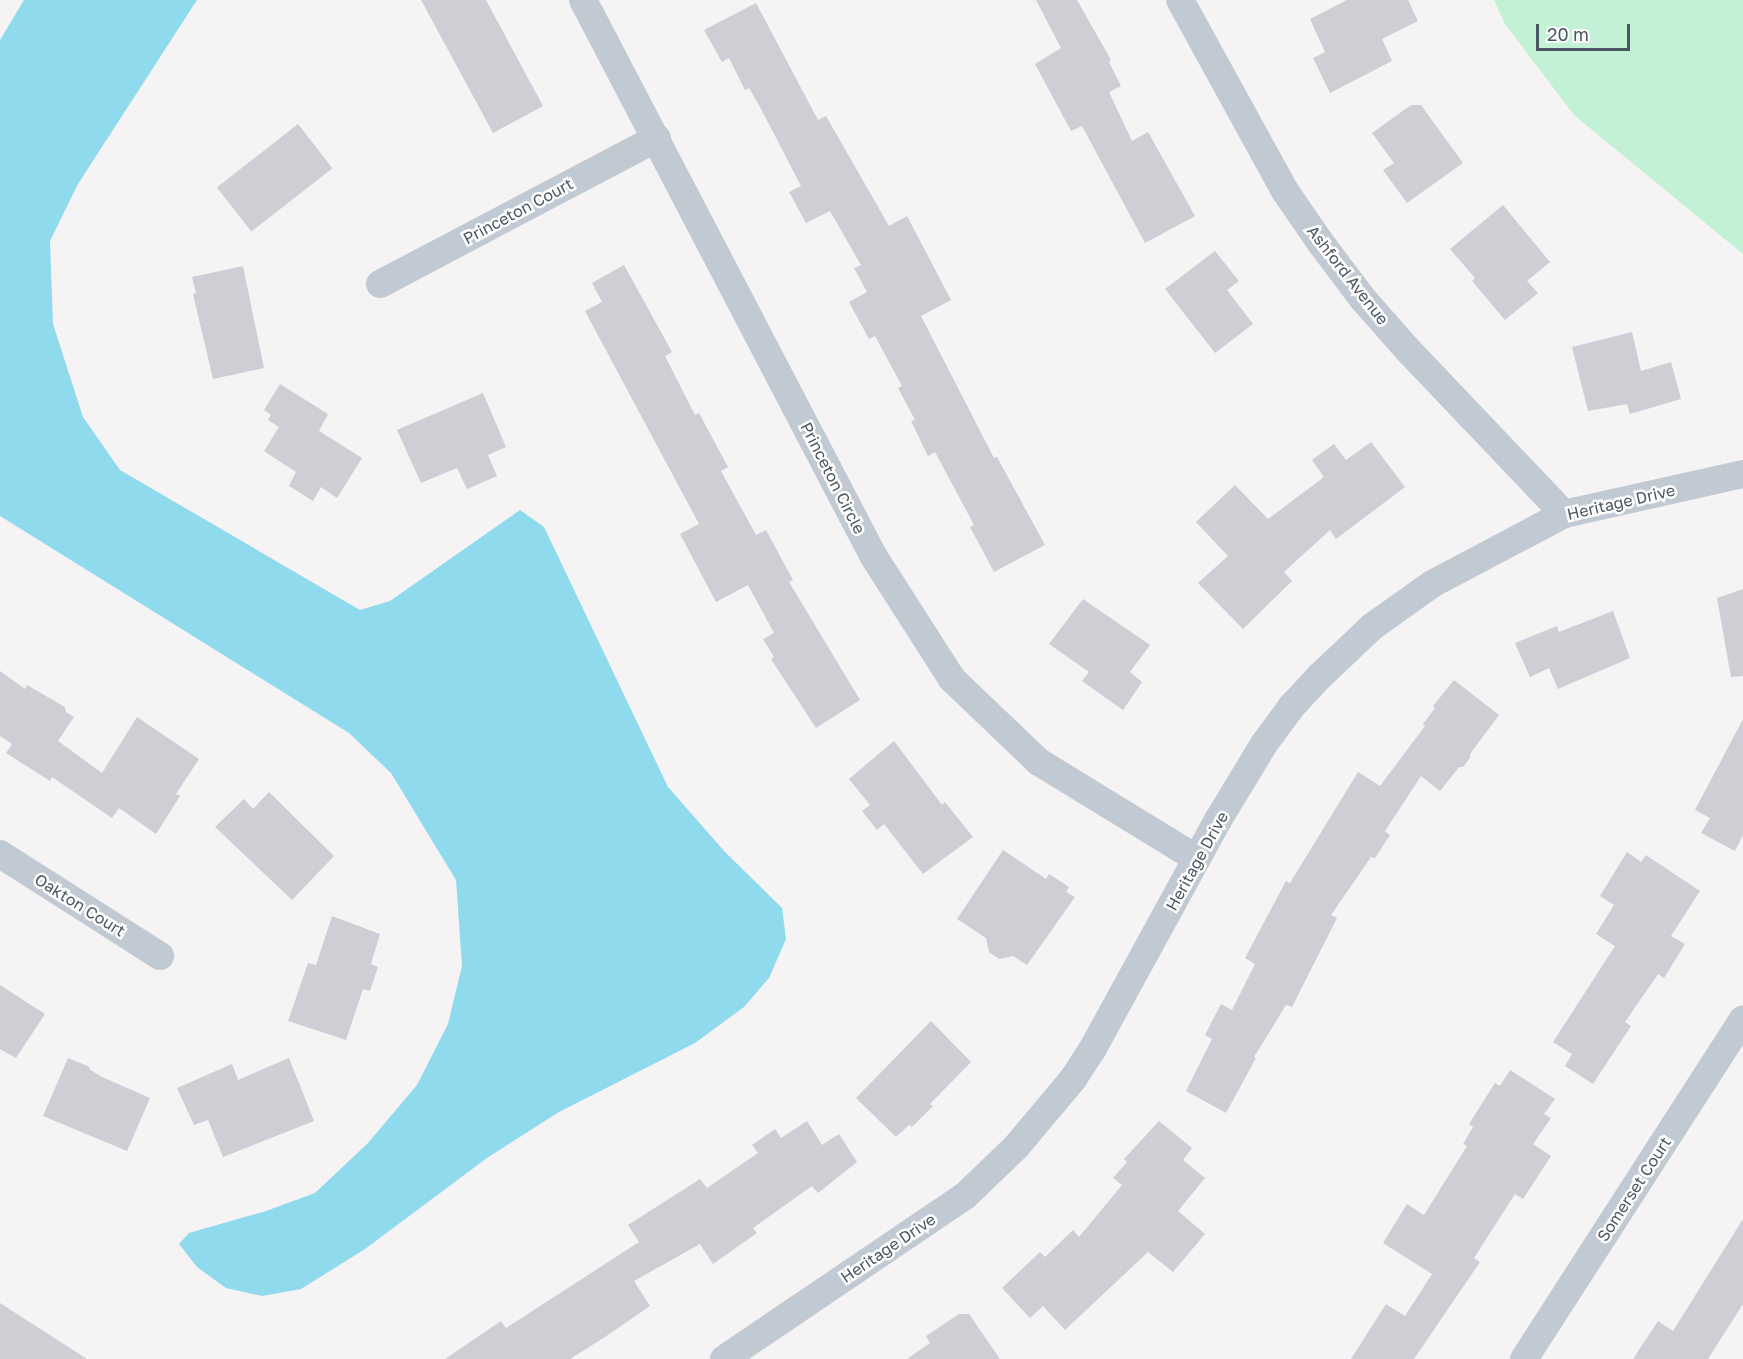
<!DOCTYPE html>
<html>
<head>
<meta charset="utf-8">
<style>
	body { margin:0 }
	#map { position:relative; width:1743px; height:1359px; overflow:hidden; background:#f5f3f3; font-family:"Golos Text",sans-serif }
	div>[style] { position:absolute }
	.green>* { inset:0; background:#c3f1d5 }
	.water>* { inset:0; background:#90daee }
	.building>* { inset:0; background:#cdcfd5; transform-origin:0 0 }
	.minor>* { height:28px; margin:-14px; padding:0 14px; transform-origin:14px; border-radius:14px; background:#c1cad2 }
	span { translate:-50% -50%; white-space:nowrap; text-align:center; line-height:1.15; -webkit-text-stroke:5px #fff; paint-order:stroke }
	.street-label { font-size:16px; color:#4a5661 }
	.scale { position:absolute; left:1536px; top:24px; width:94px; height:27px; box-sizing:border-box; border:3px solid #4a5661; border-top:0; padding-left:8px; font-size:18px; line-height:21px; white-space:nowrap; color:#4a5661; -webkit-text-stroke:4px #fff; paint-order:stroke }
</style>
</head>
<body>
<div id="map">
	<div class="green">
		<div style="clip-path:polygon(1494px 0,1743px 0,1743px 254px,1574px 115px,1505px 24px)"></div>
	</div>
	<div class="water">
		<div style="clip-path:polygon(24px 0,197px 0,78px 184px,50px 241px,53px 324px,83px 417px,120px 470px,360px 610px,390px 601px,520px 510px,544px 527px,668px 787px,725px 852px,782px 908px,786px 939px,769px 978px,744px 1007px,695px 1043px,559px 1112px,487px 1158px,365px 1249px,301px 1289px,262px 1296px,226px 1288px,197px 1267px,179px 1244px,189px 1233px,266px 1211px,315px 1193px,368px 1143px,417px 1085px,448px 1024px,462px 966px,456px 880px,391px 773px,349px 733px,0 516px,0 40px)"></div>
	</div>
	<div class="building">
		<div style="clip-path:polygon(421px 0,486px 0,543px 106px,493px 133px)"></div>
		<div style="clip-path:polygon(1036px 0,1077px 0,1111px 60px,1109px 62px,1121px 86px,1109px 92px,1132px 141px,1148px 132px,1195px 216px,1145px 243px,1082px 126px,1071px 131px,1035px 64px,1061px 48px)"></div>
		<div style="clip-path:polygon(1347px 0,1408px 0,1418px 21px,1382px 39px,1392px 61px,1330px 93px,1313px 58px,1325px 52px,1310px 19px)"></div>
		<div style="clip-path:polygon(756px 3px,818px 120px,826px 116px,889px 226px,907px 216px,951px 300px,921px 316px,994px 458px,997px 457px,1045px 545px,994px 572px,970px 527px,974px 525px,935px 452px,928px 456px,911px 421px,915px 420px,898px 388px,902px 386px,875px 336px,869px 339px,849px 302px,867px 292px,854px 268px,861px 265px,830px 211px,806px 223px,789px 192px,801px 186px,760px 107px,749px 88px,745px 90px,729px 58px,722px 62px,704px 30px)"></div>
		<div style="clip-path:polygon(1411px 105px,1421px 105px,1463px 163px,1407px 203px,1383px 170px,1394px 163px,1372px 133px)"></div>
		<div style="left:298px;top:124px;width:56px;height:103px;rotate:52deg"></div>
		<div style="clip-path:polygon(1503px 205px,1550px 262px,1527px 281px,1538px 293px,1505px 320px,1472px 281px,1475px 278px,1450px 249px)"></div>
		<div style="clip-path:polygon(1215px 251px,1239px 281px,1227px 290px,1253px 324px,1215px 353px,1165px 289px)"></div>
		<div style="clip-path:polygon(624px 265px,672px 352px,665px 356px,695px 415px,699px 413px,728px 467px,721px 471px,756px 535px,766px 530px,793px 580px,789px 582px,860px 700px,816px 728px,771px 659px,774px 657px,763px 639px,774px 633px,748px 585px,716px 602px,680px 534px,699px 524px,585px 311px,602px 302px,592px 283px)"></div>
		<div style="clip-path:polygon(243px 266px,264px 368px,213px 379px,193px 294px,196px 293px,192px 277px)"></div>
		<div style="clip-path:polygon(1632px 332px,1641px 371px,1671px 362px,1681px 399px,1630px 414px,1627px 404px,1588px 411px,1572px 347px)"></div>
		<div style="clip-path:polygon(280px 384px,328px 414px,319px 431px,362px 458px,337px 498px,321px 487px,313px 501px,289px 486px,296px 472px,264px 451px,279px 427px,268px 420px,271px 415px,264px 410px)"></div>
		<div style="clip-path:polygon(483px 393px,506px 447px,488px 455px,497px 476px,467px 489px,457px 468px,421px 483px,397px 430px)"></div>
		<div style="clip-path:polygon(1371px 442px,1405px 487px,1336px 539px,1330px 530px,1284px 572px,1292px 581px,1243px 629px,1198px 583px,1228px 556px,1196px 522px,1235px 485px,1268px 519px,1324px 477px,1312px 460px,1334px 444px,1346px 460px)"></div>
		<div style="clip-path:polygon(1743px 589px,1743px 676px,1731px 677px,1717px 598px)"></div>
		<div style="clip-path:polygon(1083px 599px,1150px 645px,1130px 672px,1142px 682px,1123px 710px,1082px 681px,1089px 672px,1049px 644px)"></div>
		<div style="clip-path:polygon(1613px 611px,1630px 658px,1558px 689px,1549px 668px,1530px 677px,1515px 643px,1557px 626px,1559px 632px)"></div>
		<div style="clip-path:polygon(0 671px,25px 689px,27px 685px,65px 707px,66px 712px,74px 717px,58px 741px,102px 773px,137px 717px,199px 759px,176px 794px,180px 796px,156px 834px,119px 808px,112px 818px,52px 777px,50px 781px,6px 753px,12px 744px,0 736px)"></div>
		<div style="clip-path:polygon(1454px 680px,1499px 715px,1470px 754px,1470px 758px,1463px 767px,1459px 767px,1440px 791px,1421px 776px,1385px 831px,1390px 835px,1375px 858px,1371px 857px,1331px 915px,1337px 918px,1292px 1007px,1286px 1005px,1254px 1057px,1256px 1058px,1226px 1113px,1186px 1091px,1212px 1039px,1205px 1035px,1221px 1004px,1232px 1010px,1255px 964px,1245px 958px,1286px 881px,1290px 883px,1358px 772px,1380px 786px,1425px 726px,1423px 724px,1435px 708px,1433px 706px)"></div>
		<div style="clip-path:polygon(1743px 719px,1743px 835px,1735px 851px,1701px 833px,1710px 818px,1695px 810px)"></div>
		<div style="clip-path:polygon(894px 741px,942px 805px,945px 802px,973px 837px,923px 874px,884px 824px,877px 830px,862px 811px,870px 805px,849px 779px)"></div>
		<div style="clip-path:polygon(269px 792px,334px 856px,292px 900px,215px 827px,244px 799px,253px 809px)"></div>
		<div style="clip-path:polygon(1003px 850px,1046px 879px,1049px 874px,1069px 887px,1066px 892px,1075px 897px,1027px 965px,1013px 956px,999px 959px,989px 952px,986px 938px,957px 919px)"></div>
		<div style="clip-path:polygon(1627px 852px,1641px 862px,1646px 855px,1700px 891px,1671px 936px,1685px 944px,1664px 978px,1658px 974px,1625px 1022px,1631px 1026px,1593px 1084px,1565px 1066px,1572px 1054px,1553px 1042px,1615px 946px,1596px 934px,1614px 905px,1600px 896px)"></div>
		<div style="clip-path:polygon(332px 916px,380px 934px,371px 964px,378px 967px,370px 991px,363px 989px,346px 1040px,288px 1021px,308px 963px,316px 965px)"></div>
		<div style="clip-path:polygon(0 985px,45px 1014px,16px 1058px,0 1049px)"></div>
		<div style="clip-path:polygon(931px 1021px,971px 1062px,930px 1104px,933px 1106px,912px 1127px,909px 1125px,896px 1137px,856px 1098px)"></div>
		<div style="clip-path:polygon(68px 1058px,90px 1067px,89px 1069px,102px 1077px,150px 1098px,127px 1151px,43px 1116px)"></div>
		<div style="clip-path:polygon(289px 1058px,314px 1121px,223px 1157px,208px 1120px,194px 1125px,177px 1088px,232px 1064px,238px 1080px)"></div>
		<div style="clip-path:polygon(1510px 1070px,1555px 1099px,1544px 1114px,1551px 1118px,1533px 1144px,1551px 1156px,1523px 1199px,1515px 1194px,1474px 1258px,1480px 1262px,1414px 1359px,1351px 1359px,1386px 1304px,1405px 1316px,1432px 1274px,1383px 1243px,1407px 1204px,1424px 1215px,1467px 1146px,1463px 1144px,1473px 1127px,1469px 1124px,1495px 1083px,1500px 1086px)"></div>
		<div style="clip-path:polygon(807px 1121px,822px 1145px,839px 1134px,857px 1162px,818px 1193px,812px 1186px,753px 1228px,757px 1233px,713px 1264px,700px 1244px,634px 1281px,650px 1306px,605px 1337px,570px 1359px,445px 1359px,501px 1321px,506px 1328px,639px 1242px,628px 1225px,700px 1179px,707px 1188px,758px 1153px,752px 1145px,775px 1129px,781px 1138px)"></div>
		<div style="clip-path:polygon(1159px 1121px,1192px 1148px,1183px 1160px,1205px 1178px,1178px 1211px,1205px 1234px,1173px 1272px,1148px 1252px,1065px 1330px,1043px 1306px,1030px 1318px,1002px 1288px,1040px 1252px,1045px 1257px,1073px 1230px,1079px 1237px,1122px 1185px,1113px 1178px,1127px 1162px,1124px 1159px)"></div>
		<div style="clip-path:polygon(1743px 1219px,1743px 1304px,1708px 1359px,1633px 1359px,1658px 1321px,1673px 1331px)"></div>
		<div style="clip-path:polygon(0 1303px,87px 1359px,0 1359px)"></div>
		<div style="clip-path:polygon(959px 1314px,969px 1314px,1000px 1359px,907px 1359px,930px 1343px,926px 1336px)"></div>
	</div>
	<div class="minor">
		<div style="left:583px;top:0;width:628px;rotate:62.42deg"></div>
		<div style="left:874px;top:557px;width:145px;rotate:57.4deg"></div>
		<div style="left:952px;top:679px;width:120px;rotate:43.7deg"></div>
		<div style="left:1039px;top:762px;width:185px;rotate:31.5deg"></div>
		<div style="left:1180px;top:0;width:218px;rotate:61.2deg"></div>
		<div style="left:1285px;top:191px;width:62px;rotate:55.5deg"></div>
		<div style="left:1320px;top:242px;width:71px;rotate:53deg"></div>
		<div style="left:1363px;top:299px;width:67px;rotate:48.7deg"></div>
		<div style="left:1407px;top:349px;width:228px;rotate:46.4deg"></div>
		<div style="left:380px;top:284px;width:313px;rotate:-27.8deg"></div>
		<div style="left:0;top:854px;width:190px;rotate:32.5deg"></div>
		<div style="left:724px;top:1359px;width:291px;rotate:-34.1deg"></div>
		<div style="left:965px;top:1196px;width:71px;rotate:-43.9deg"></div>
		<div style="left:1016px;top:1147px;width:89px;rotate:-50deg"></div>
		<div style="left:1073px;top:1079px;width:35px;rotate:-57deg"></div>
		<div style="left:1092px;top:1050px;width:262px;rotate:-61.3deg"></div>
		<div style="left:1218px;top:820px;width:89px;rotate:-58.8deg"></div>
		<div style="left:1264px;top:744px;width:47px;rotate:-53.6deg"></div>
		<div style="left:1292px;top:706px;width:40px;rotate:-47deg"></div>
		<div style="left:1319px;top:677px;width:74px;rotate:-43.4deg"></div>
		<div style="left:1373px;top:626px;width:72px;rotate:-35.4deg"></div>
		<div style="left:1432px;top:584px;width:149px;rotate:-27.9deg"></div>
		<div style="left:1564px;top:514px;width:183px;rotate:-12.6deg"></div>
		<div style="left:1524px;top:1359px;width:404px;rotate:-57.2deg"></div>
	</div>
	<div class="street-label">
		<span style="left:518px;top:211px;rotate:-28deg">Princeton Court</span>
		<span style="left:1348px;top:275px;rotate:52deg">Ashford Avenue</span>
		<span style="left:833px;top:478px;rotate:63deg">Princeton Circle</span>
		<span style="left:1621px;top:502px;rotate:-13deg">Heritage Drive</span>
		<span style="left:1197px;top:861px;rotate:-61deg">Heritage Drive</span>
		<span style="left:80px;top:905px;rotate:32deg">Oakton Court</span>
		<span style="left:1634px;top:1189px;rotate:-57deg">Somerset Court</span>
		<span style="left:888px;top:1248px;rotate:-34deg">Heritage Drive</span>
	</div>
	<div class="scale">20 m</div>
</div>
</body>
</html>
